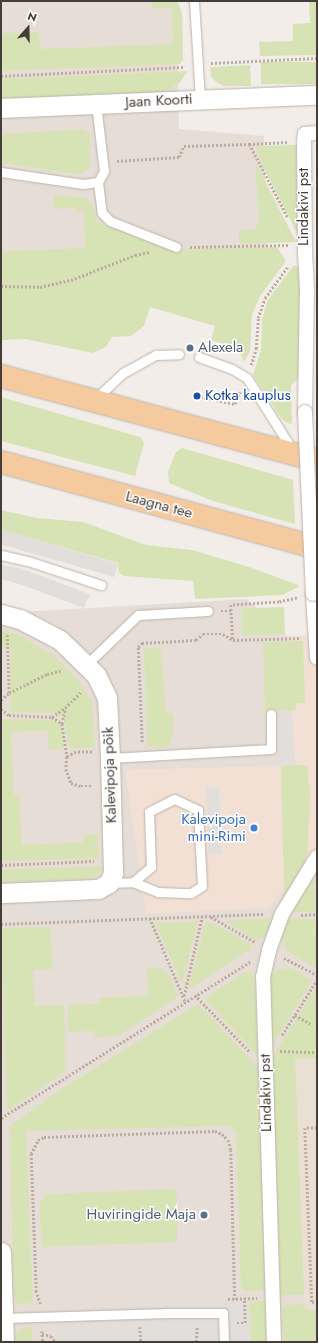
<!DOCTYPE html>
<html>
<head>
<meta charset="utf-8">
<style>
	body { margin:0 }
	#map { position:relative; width:318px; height:1343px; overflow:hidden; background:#f2ede8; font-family:Jost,sans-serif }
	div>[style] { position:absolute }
	.residential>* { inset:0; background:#e6ded6 }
	.commercial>* { inset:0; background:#f2e0d4 }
	.education>* { inset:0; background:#eadfd3 }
	.green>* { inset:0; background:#d7e3b4; transform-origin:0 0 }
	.parking>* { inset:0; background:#e1dedc; transform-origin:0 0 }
	.path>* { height:2.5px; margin-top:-1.25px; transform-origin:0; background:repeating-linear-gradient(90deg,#bdac9d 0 2px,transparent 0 4px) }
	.roads { filter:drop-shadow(0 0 1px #bdb3ab) drop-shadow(0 0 1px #bdb3ab) }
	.service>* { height:9px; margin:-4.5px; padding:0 4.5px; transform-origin:4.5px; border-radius:4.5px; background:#fff }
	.pedestrian>* { height:14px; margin:-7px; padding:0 7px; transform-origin:7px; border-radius:7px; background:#fff }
	.minor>* { height:19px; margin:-9.5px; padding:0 9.5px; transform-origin:9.5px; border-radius:9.5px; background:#fff }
	.primary>* { height:22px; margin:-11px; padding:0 11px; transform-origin:11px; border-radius:11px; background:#f5ca9e }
	.bridges { filter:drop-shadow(0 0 1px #bdb3ab) drop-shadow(0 0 1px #bdb3ab) }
	.pedestrian-bridge>* { height:14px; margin:-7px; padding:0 7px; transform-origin:7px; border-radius:7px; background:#fff }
	.dots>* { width:11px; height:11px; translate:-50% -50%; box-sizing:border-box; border:2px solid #fff; border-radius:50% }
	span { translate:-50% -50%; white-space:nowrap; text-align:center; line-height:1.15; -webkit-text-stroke:3px #fff; paint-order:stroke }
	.street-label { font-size:15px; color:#453d37 }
	.service-label { font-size:15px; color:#4e5e75 }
	.left { translate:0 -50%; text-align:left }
	.right { translate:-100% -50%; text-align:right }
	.transit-label { font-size:15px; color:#164399 }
	.shop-label { font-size:15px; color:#366cbe }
	.frame { position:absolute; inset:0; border:2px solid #453d37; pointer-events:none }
	.north { position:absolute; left:8px; top:8px; width:40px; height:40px; -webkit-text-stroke:3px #fff; paint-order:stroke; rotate:20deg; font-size:11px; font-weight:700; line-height:16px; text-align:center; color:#453d37 }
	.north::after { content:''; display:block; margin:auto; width:14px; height:18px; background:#453d37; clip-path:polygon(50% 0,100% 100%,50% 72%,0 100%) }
</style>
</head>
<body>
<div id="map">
	<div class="residential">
		<div style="clip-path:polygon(1px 1px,176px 1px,179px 129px,264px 136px,267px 254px,1px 277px)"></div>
		<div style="clip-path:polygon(247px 599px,287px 636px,296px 766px,125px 770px,268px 908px,303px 864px,317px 858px,317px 1342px,1px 1342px,1px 613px)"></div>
	</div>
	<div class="commercial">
		<div style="clip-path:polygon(317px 635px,317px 858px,303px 864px,268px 908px,146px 914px,125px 770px,296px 766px,287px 636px)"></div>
	</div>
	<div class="education">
		<div style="clip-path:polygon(295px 1058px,317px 1058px,317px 1342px,306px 1342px)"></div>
	</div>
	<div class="green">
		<div style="clip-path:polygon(152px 1px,176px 1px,179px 5px,182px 13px,183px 60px,180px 64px,1px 71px,1px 33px,39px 32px,40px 49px,173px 44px,172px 8px,152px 8px)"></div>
		<div style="clip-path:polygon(309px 1px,317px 1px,317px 55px,260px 56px,259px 42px,293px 41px,293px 24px,310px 23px)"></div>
		<div style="left:317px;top:62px;width:22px;height:56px;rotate:90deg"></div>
		<div style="clip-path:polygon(250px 65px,251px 86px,223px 86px,215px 81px,211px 76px,210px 67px)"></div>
		<div style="clip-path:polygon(187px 71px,180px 83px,164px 92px,1px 99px,1px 79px)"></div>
		<div style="clip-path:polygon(81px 129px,90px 133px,90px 167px,80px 175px,1px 163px,1px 134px)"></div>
		<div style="clip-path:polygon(298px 145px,299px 237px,257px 154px,256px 146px)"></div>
		<div style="clip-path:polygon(255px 161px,296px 242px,239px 244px,239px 230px,253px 230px,259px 223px)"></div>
		<div style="clip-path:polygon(54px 195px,86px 198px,94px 208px,95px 220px,105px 226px,120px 229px,174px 250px,277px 247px,286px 261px,260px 296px,252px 315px,250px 351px,244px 362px,238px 349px,211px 340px,215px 326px,150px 307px,144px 326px,131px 336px,112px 337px,106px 347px,93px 353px,25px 339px,1px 340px,1px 251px,85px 248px,84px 211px,75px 211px,74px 208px,54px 209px)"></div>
		<div style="clip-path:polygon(294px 265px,301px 269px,298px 379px,291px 385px,292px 424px,287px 423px,281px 418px,253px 375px,261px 350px,262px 319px,268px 300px)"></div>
		<div style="clip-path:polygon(1px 397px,140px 437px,144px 443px,135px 476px,1px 441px)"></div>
		<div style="clip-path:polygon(182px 448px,293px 480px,295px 524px,213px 501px,169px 483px,168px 472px,176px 452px)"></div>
		<div style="clip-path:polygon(1px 510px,37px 518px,83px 522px,146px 545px,192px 550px,249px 567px,298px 585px,298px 587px,282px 595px,195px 599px,193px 581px,124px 576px,119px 573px,118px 563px,1px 530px)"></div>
		<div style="left:284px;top:607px;width:27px;height:43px;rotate:88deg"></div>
		<div style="clip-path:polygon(1px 630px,19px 635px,53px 655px,77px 678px,92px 703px,95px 747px,69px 748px,64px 721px,54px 713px,10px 712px,11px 647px,1px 646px)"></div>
		<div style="clip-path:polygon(303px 641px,305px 703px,297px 703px,295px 710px,260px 711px,265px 707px,263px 642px)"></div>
		<div style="clip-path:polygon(166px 647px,161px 650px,166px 712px,173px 714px,173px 735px,168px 746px,159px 748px,147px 746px,144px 649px)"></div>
		<div style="clip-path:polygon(1px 719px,53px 720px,61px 726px,64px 749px,49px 750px,47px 730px,11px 732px,14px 795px,19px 795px,22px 845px,84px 842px,84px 835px,98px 834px,99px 858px,1px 861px)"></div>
		<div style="clip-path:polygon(302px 765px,308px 768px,310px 797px,308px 851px,305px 861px,284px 897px,281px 766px)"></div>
		<div style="clip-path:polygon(102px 866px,101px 871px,91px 879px,1px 882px,1px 870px)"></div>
		<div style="clip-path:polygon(314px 873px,315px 912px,292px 912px)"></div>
		<div style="clip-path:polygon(268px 918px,272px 921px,267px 935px,256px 941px,225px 921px)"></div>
		<div style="clip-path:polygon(287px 919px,315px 919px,317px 969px,289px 952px,281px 939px,281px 926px)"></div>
		<div style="clip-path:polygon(198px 921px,182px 984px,155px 923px)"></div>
		<div style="clip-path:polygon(207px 922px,219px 926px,251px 945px,251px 949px,188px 990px,204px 927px)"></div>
		<div style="clip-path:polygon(50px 927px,53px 969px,33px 970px,35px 1006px,64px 1005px,66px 1071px,7px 1111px,1px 928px)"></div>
		<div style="clip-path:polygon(147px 968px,161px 968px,168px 972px,179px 996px,118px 1036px,94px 1038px,94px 1031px,68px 1032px,68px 1005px,99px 1004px,99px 998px,148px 996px)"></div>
		<div style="clip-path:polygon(291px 968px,312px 980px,272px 1046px,270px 979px,272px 974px,277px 970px)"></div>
		<div style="clip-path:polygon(251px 971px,254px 979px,259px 1056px,204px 999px,245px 972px)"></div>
		<div style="clip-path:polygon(317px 986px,317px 1058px,295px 1059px,304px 1295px,280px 1295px,271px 1059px)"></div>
		<div style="clip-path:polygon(198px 1004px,258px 1067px,265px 1290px,245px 1291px,241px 1289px,236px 1131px,228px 1126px,26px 1131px,33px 1303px,17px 1304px,14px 1296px,9px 1126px,60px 1090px)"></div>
		<div style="clip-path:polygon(173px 1189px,177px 1194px,177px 1242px,42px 1247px,39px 1205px,46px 1194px)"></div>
		<div style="left:266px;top:1301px;width:41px;height:17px;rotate:89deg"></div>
		<div style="clip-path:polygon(304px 1304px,305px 1309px,317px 1311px,317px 1342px,284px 1342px,282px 1309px,287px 1305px)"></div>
		<div style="clip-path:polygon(32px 1326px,33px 1342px,15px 1342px,15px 1336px,22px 1328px)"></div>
	</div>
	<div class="parking">
		<div style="left:1px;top:530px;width:122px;height:14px;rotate:16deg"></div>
		<div style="clip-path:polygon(1px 565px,20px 568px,90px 594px,84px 608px,22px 585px,1px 579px)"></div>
		<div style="left:279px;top:715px;width:12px;height:50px"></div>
		<div style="left:219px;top:787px;width:67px;height:13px;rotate:88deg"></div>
		<div style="left:85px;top:900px;width:16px;height:58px;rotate:90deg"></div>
		<div style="clip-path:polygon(249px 1303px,250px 1342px,146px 1342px,146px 1339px,61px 1342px,60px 1309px)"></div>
	</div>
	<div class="path">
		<div style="left:211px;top:63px;width:106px;rotate:-2.7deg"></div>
		<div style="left:1px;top:76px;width:183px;rotate:-2.8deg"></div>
		<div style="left:117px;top:161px;width:62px;rotate:-3.7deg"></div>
		<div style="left:179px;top:157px;width:12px;rotate:-66deg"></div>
		<div style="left:184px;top:146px;width:65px;rotate:-1.8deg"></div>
		<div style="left:287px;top:217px;width:82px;rotate:-117.5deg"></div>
		<div style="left:249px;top:144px;width:39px;rotate:-3deg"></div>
		<div style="left:190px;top:247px;width:99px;rotate:-1.2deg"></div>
		<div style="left:1px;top:286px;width:39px;rotate:1deg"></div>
		<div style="left:40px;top:287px;width:32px;rotate:-13deg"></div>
		<div style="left:71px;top:280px;width:69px;rotate:-21.3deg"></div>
		<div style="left:135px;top:255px;width:15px;rotate:-11deg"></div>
		<div style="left:251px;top:365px;width:17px;rotate:-73deg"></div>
		<div style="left:256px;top:349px;width:31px;rotate:-86deg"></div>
		<div style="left:258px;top:318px;width:21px;rotate:-71deg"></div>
		<div style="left:265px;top:298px;width:39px;rotate:-54deg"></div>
		<div style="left:197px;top:396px;width:39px;rotate:12deg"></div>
		<div style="left:235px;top:404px;width:13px;rotate:-67deg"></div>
		<div style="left:297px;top:598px;width:18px;rotate:167deg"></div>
		<div style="left:279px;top:602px;width:48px;rotate:176.4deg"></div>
		<div style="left:231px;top:605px;width:35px;rotate:87deg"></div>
		<div style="left:233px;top:640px;width:67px;rotate:-1.7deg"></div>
		<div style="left:221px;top:611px;width:10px"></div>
		<div style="left:9px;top:693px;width:42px;rotate:-26.6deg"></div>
		<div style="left:47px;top:674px;width:16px;rotate:-14deg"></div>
		<div style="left:1px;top:700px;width:11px;rotate:-41deg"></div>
		<div style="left:9px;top:693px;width:58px;rotate:-92deg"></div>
		<div style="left:1px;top:709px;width:10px;rotate:37deg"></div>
		<div style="left:9px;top:715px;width:43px;rotate:2.7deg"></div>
		<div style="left:52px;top:717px;width:12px;rotate:35deg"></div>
		<div style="left:62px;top:724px;width:33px;rotate:81deg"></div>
		<div style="left:52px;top:717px;width:16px;rotate:-35deg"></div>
		<div style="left:65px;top:708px;width:24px;rotate:-45deg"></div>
		<div style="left:62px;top:724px;width:16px;rotate:-79deg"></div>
		<div style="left:142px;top:742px;width:95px;rotate:-92.4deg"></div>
		<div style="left:138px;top:647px;width:6px;rotate:-45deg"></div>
		<div style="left:142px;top:643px;width:54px;rotate:-3.2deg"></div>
		<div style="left:196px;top:640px;width:9px;rotate:-41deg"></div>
		<div style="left:203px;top:634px;width:20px"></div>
		<div style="left:223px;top:634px;width:12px;rotate:31deg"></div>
		<div style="left:92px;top:752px;width:16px;rotate:180deg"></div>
		<div style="left:76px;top:752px;width:10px;rotate:151deg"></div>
		<div style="left:67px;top:757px;width:12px;rotate:95deg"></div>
		<div style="left:66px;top:769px;width:15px;rotate:70deg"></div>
		<div style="left:71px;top:783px;width:10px;rotate:17deg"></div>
		<div style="left:81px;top:786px;width:12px"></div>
		<div style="left:1px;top:865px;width:93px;rotate:-2.5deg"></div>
		<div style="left:301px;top:915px;width:16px;rotate:-4deg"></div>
		<div style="left:211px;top:917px;width:51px;rotate:29.6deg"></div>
		<div style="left:150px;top:918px;width:90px;rotate:67.1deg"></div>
		<div style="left:1px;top:924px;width:263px;rotate:-2.2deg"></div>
		<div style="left:284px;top:958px;width:37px;rotate:27deg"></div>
		<div style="left:195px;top:995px;width:78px;rotate:46deg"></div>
		<div style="left:184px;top:996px;width:81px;rotate:-77.2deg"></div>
		<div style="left:295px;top:1015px;width:20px;rotate:30deg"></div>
		<div style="left:282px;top:1035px;width:65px;rotate:-57.5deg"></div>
		<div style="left:280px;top:1051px;width:37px;rotate:2deg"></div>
		<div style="left:1px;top:1118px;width:294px;rotate:-32.1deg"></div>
		<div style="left:317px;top:1128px;width:12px;rotate:180deg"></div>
		<div style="left:305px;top:1128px;width:174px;rotate:87.7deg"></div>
		<div style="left:312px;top:1302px;width:5px;rotate:-11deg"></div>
		<div style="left:228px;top:1299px;width:29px;rotate:-2deg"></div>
		<div style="left:40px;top:1304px;width:13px;rotate:-108deg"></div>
		<div style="left:36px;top:1292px;width:138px;rotate:-92.1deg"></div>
		<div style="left:31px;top:1154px;width:16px;rotate:-63deg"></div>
		<div style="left:38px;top:1140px;width:7px;rotate:-27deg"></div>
		<div style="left:44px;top:1137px;width:171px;rotate:-2deg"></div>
		<div style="left:215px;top:1131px;width:8px;rotate:23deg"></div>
		<div style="left:222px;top:1134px;width:8px;rotate:45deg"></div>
		<div style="left:228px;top:1140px;width:10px;rotate:73deg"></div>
		<div style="left:231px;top:1150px;width:149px;rotate:88.5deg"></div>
		<div style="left:237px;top:1323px;width:8px"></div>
		<div style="left:245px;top:1323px;width:25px;rotate:-92deg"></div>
		<div style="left:140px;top:1327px;width:15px;rotate:86deg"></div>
		<div style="left:42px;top:1331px;width:11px;rotate:85deg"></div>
		<div style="left:42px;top:1334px;width:9px;rotate:13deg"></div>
		<div style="left:51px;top:1336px;width:8px;rotate:50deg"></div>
		<div style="left:196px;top:1342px;width:15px;rotate:-86deg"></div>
	</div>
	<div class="roads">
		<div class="service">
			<div style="left:194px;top:1px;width:98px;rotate:86.5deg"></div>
			<div style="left:1px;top:172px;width:83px;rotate:8.3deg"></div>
			<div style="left:83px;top:184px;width:15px;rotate:-8deg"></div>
			<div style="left:98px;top:182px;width:13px;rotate:-61deg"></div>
			<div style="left:104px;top:171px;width:67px;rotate:-96.8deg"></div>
			<div style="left:98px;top:182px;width:31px;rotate:83deg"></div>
			<div style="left:102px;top:213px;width:11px;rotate:45deg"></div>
			<div style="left:110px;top:221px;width:71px;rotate:21.5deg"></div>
			<div style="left:199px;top:357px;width:35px;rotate:20deg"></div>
			<div style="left:232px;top:369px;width:17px;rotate:31deg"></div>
			<div style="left:247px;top:378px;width:86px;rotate:57.8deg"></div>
			<div style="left:94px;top:400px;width:40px;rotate:-43deg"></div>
			<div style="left:123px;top:373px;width:38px;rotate:-29deg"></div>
			<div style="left:156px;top:355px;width:23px;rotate:-2deg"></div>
			<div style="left:1px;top:555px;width:31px;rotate:13deg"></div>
			<div style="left:31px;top:562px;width:74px;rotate:18.2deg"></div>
			<div style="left:86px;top:665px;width:72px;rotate:-43.9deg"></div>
			<div style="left:138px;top:615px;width:70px;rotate:-3.3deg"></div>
			<div style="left:110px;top:758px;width:161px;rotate:-3.2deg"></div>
			<div style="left:271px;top:749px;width:35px;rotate:-90deg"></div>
			<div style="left:109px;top:883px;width:24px;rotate:-2deg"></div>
			<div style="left:133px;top:882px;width:27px;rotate:22deg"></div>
			<div style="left:158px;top:892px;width:33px;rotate:2deg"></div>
			<div style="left:191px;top:893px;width:13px;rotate:-32deg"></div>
			<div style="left:202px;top:886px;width:76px;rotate:-93deg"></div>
			<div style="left:198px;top:810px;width:26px;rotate:-155deg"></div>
			<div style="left:174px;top:799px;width:28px;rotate:153deg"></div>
			<div style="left:149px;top:812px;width:55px;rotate:87.9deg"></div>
			<div style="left:151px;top:867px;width:23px;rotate:140deg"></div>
			<div style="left:3px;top:1318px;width:166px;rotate:-1.7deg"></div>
			<div style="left:169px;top:1313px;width:54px"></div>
			<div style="left:223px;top:1313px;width:29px;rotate:88deg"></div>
		</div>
		<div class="pedestrian">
			<div style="left:305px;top:412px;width:122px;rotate:-89.1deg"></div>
			<div style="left:307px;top:290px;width:37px;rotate:-93deg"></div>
			<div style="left:305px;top:253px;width:112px;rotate:-90.5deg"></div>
			<div style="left:304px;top:141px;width:7px;rotate:-82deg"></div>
			<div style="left:305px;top:134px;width:12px;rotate:-5deg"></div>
			<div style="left:313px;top:594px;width:64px;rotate:86.4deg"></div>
			<div style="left:274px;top:1342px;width:365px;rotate:-91.7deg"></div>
			<div style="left:263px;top:977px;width:28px;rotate:-77deg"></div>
			<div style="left:269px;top:950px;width:38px;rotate:-70deg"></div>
			<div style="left:282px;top:914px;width:67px;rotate:-58.4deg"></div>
		</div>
		<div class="minor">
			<div style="left:1px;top:108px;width:316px;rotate:-2.4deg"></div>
			<div style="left:1px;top:614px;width:20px;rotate:15deg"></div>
			<div style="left:20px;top:619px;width:45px;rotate:27.7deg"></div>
			<div style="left:60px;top:640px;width:50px;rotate:44.2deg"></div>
			<div style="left:96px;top:675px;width:25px;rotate:64deg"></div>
			<div style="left:107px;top:698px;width:60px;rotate:87.1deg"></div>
			<div style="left:110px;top:758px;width:115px;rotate:88.5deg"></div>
			<div style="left:113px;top:873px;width:11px;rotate:112deg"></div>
			<div style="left:109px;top:883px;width:13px;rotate:151deg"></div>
			<div style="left:98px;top:889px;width:97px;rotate:177.6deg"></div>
			<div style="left:1px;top:1252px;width:90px;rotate:88.1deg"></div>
		</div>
		<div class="primary">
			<div style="left:1px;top:376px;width:327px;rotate:14.9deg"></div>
			<div style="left:1px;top:462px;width:327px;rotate:15.2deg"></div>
		</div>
	</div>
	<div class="bridges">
		<div class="pedestrian-bridge">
			<div style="left:305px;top:412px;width:182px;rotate:87.5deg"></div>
		</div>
	</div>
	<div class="dots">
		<div style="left:190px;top:348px;background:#5c6f8a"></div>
		<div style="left:197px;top:396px;background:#1a4fb4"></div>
		<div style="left:254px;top:828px;background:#3f7fe0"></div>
		<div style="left:204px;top:1215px;background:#5c6f8a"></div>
	</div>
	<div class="street-label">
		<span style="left:159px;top:101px;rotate:-3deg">Jaan Koorti</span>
		<span style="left:304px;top:207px;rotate:-90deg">Lindakivi pst</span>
		<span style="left:159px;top:505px;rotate:15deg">Laagna tee</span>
		<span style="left:110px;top:775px;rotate:-92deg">Kalevipoja põik</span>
		<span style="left:266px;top:1093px;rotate:-91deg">Lindakivi pst</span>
	</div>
	<div class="service-label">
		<span class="left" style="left:198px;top:348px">Alexela</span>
		<span class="right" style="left:196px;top:1215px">Huviringide Maja</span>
	</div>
	<div class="transit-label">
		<span class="left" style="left:205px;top:396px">Kotka kauplus</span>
	</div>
	<div class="shop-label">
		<span class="right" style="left:246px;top:828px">Kalevipoja<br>mini-Rimi</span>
	</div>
	<div class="frame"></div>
	<div class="north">N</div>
</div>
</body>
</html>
